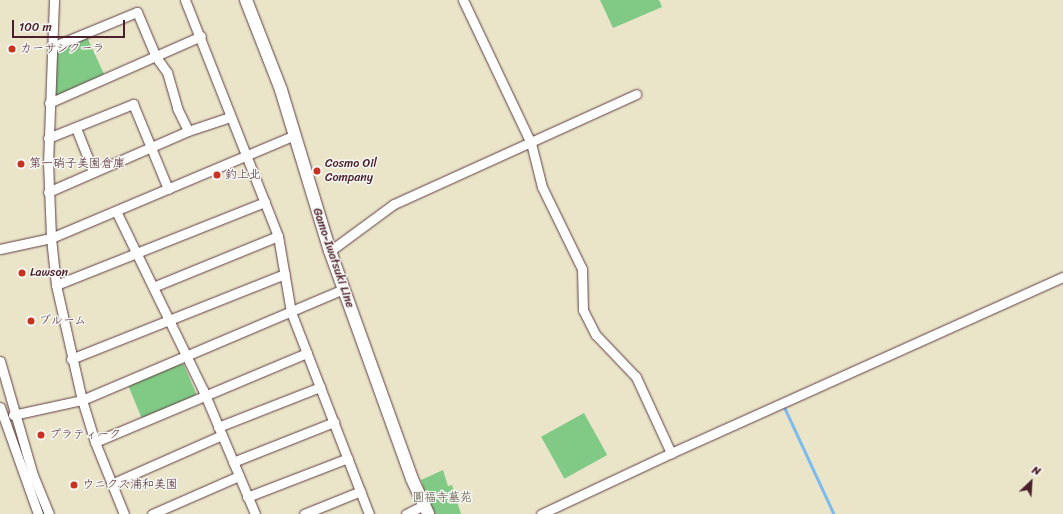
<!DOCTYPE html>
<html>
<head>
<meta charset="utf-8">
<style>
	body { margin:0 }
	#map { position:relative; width:1063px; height:514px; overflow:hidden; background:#eae5c9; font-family:Sriracha,"Klee One",sans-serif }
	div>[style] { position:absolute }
	.green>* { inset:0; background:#80ca86; transform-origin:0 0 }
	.stream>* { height:2.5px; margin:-1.25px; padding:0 1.25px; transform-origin:1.25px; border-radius:1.25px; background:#7abcef }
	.roads { filter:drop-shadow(0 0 1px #623d43) drop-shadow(0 0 1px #623d43) }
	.minor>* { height:9px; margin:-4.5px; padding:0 4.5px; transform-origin:4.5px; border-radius:4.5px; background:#fff }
	.major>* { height:12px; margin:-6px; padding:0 6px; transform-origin:6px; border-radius:6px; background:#fff }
	.dots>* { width:11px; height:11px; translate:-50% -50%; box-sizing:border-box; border:2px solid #f6f6f2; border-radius:50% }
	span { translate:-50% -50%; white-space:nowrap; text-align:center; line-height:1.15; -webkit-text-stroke:3px #f6f6f2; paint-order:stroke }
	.poi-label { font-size:12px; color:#4a1f2b }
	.left { translate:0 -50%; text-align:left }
	.street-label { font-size:12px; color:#4a1f2b }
	.park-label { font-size:12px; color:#5a5246 }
	.north { position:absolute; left:1011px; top:462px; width:40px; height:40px; -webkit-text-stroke:3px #f6f6f2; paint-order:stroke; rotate:25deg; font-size:11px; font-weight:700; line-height:16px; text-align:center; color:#4a1f2b }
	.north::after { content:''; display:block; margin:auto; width:14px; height:18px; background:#4a1f2b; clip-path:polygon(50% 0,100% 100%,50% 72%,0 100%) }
	.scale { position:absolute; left:12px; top:20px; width:113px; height:18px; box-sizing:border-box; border:2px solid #4a1f2b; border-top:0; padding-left:5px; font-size:12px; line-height:14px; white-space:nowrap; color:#4a1f2b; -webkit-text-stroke:3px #f6f6f2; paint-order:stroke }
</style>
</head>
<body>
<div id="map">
	<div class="green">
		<div style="clip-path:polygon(600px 0,659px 0,662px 7px,613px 28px)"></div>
		<div style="clip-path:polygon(87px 37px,104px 74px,56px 96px,54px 95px,55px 51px)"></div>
		<div style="clip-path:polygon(180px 363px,184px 365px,196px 393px,194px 397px,142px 419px,128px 385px)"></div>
		<div style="left:584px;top:413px;width:48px;height:49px;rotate:61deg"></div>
		<div style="clip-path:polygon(443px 470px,448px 486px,452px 485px,461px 514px,435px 514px,429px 504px,421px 480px)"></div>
	</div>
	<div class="stream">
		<div style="left:783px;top:404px;width:121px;rotate:65.1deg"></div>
	</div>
	<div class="roads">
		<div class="minor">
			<div style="left:54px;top:0;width:162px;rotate:92.1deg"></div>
			<div style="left:48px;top:162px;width:76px;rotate:87.7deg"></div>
			<div style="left:51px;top:238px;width:47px;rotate:83.9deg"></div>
			<div style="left:56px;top:285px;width:118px;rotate:77.3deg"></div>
			<div style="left:82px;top:400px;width:44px;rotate:72.8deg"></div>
			<div style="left:95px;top:442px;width:78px;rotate:68.1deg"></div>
			<div style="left:185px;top:0;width:254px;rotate:68.5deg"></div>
			<div style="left:278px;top:236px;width:77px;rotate:80.3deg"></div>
			<div style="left:291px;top:312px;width:217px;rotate:68.9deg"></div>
			<div style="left:463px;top:0;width:158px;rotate:64.6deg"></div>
			<div style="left:531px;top:143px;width:45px;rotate:76deg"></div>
			<div style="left:542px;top:187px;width:91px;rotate:64deg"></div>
			<div style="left:582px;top:269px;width:41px;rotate:88.6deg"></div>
			<div style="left:583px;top:310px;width:28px;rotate:63deg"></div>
			<div style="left:596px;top:335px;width:58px;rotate:46.4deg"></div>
			<div style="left:636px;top:377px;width:84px;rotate:65.3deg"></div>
			<div style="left:52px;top:47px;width:92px;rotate:-22.4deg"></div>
			<div style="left:137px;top:12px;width:49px;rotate:67.1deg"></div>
			<div style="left:156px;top:57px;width:19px;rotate:54deg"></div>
			<div style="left:167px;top:72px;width:37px;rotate:74deg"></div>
			<div style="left:177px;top:108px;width:25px;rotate:64deg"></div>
			<div style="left:49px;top:103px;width:166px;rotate:-23.8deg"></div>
			<div style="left:76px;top:128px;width:46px;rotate:68.4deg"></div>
			<div style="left:48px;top:138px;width:92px;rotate:-21.8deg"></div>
			<div style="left:133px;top:104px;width:92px;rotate:67.6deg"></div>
			<div style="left:48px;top:192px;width:153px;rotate:-23.5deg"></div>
			<div style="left:188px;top:131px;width:44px;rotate:-18.4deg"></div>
			<div style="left:116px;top:211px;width:199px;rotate:64.1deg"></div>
			<div style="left:203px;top:390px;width:134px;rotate:67.2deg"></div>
			<div style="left:0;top:249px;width:52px;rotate:-12.2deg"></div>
			<div style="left:51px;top:238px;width:265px;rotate:-22.9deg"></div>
			<div style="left:330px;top:251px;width:79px;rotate:-36.3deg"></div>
			<div style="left:394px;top:204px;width:266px;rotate:-24.4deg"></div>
			<div style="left:56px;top:285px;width:225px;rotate:-21.7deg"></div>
			<div style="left:153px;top:287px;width:135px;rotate:-22.2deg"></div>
			<div style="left:71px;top:359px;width:230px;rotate:-21.7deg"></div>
			<div style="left:0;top:361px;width:119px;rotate:73.9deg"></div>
			<div style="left:33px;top:475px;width:42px;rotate:67.7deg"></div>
			<div style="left:0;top:407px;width:114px;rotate:70.4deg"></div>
			<div style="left:13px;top:415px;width:71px;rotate:-12.3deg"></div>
			<div style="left:82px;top:400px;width:285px;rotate:-23deg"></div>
			<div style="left:218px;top:427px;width:110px;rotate:-21.4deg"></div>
			<div style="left:95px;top:442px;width:230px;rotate:-22.8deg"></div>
			<div style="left:233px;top:462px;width:109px;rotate:-21.6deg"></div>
			<div style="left:111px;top:484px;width:121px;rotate:-23.8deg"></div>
			<div style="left:247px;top:497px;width:108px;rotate:-21.1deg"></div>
			<div style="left:152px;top:514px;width:95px;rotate:-23.6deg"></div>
			<div style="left:304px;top:514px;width:61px;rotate:-22deg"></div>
			<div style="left:406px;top:514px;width:20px;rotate:-27deg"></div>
			<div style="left:541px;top:514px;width:144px;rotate:-25.1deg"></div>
			<div style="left:671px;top:453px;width:430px;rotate:-24.2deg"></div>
		</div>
		<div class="major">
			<div style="left:246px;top:0;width:97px;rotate:68.7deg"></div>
			<div style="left:281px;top:90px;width:168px;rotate:73.1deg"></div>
			<div style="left:330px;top:251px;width:242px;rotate:70.2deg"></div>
			<div style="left:412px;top:479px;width:38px;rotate:65deg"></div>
		</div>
	</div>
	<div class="dots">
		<div style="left:12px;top:49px;background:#c8321e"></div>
		<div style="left:21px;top:164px;background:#c8321e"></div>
		<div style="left:317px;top:171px;background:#c8321e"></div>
		<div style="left:217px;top:175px;background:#c8321e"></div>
		<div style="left:22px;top:273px;background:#c8321e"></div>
		<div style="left:31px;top:321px;background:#c8321e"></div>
		<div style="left:41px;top:435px;background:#c8321e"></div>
		<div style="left:74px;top:485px;background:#c8321e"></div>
	</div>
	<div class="poi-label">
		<span class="left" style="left:20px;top:49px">カーサシクーラ</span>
		<span class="left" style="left:29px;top:164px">第一硝子美園倉庫</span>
		<span class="left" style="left:325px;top:171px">Cosmo Oil<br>Company</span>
		<span class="left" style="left:225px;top:175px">釣上北</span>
		<span class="left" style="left:30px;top:273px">Lawson</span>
		<span class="left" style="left:39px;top:321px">ブルーム</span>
		<span class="left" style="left:49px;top:435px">プラティーク</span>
		<span class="left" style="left:82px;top:485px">ウニクス浦和美園</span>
	</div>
	<div class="street-label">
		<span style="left:333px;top:258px;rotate:71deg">Gamo-Iwatsuki Line</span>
	</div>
	<div class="park-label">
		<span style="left:442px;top:498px">圓福寺墓苑</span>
	</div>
	<div class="north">N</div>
	<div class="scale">100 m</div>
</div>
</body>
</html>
